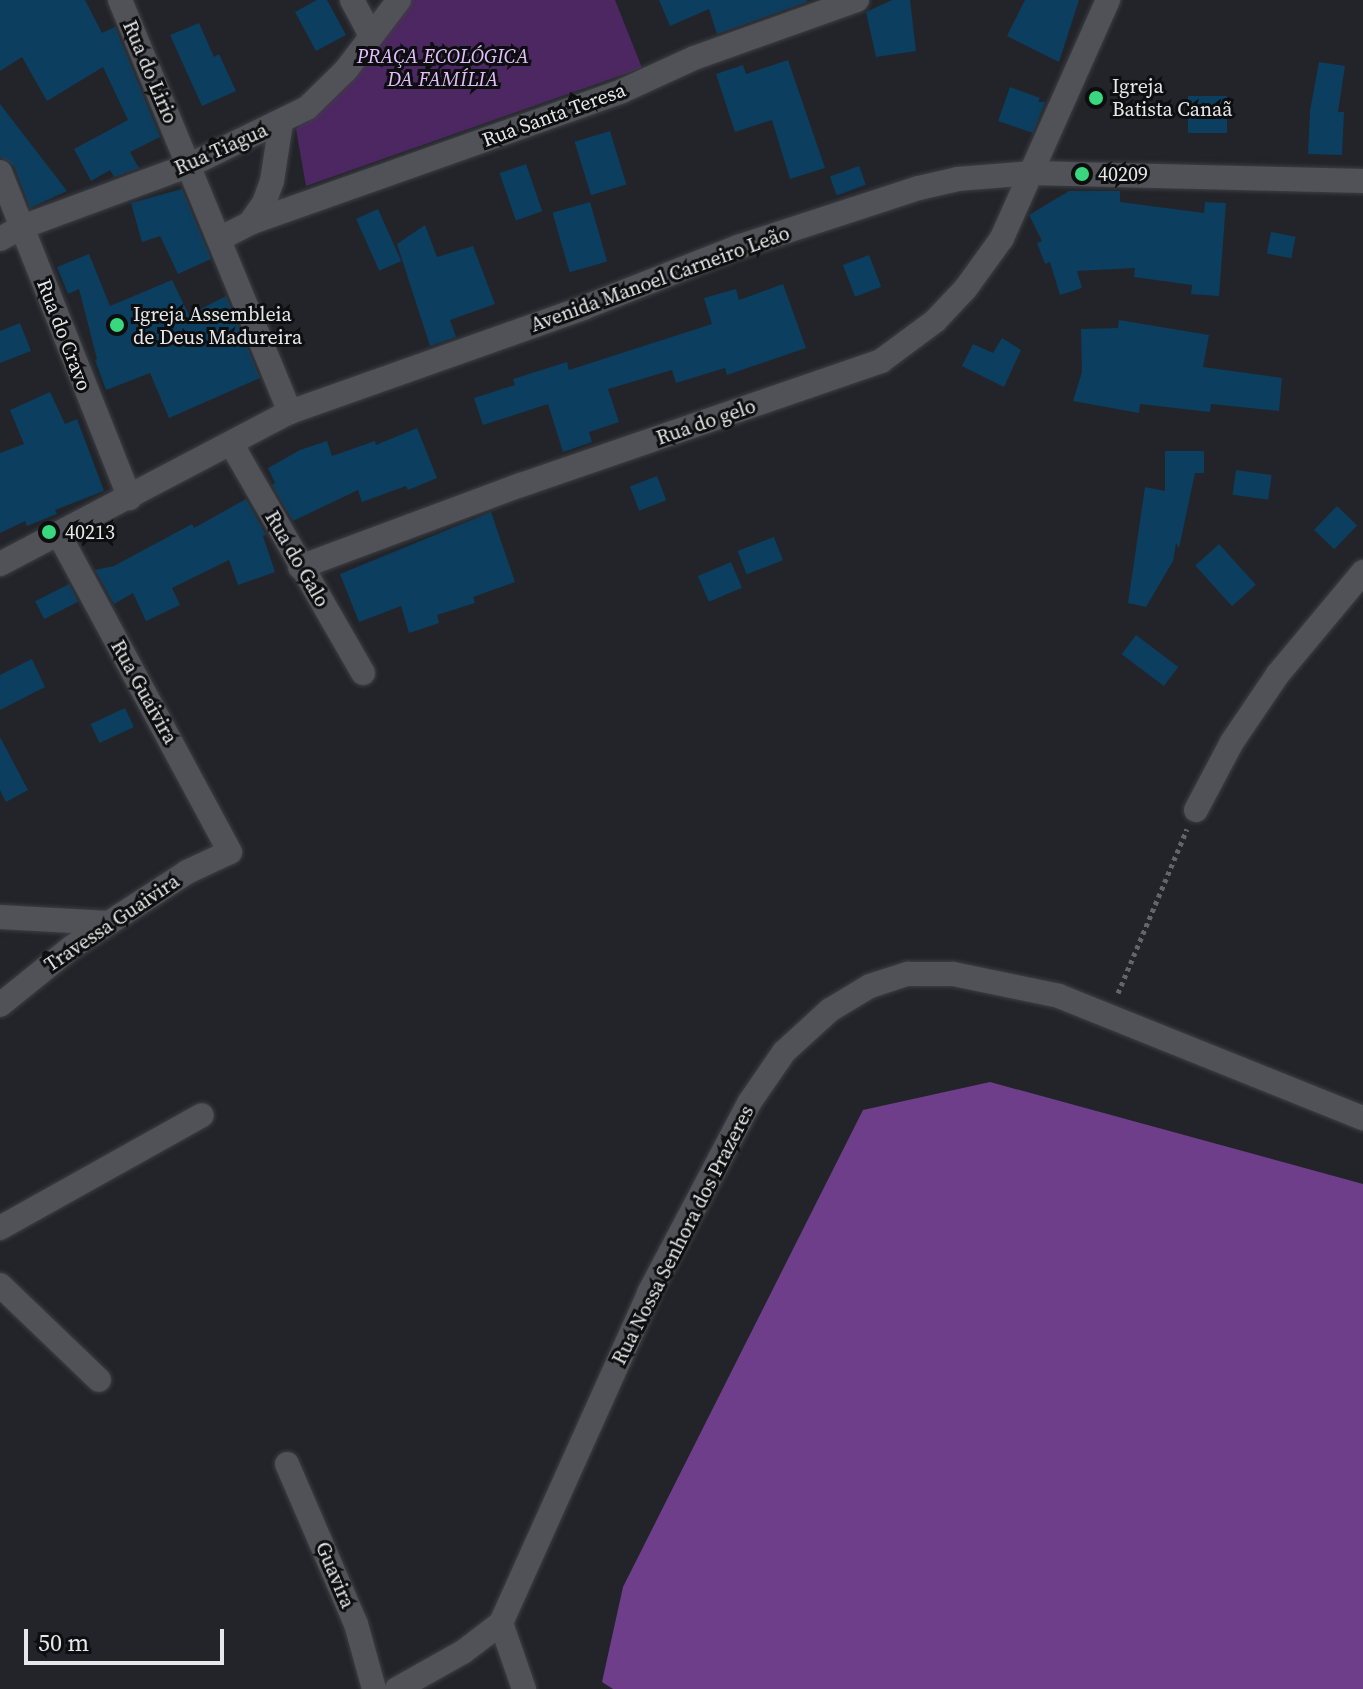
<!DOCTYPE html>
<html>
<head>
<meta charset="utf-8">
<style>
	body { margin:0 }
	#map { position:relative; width:1363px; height:1689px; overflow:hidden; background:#222429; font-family:"Source Serif 4",serif }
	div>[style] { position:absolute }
	.green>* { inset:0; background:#4d2762 }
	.forest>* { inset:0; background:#6e3e8b }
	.building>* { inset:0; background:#0c3e5f; transform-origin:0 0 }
	.path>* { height:5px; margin-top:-2.5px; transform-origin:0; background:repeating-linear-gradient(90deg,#636569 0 4px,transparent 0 8px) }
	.roads { filter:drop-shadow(0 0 2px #3c3e42) drop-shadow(0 0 2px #3c3e42) }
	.street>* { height:24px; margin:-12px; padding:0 12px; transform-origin:12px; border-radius:12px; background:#505257 }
	.secondary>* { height:24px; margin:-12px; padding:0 12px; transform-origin:12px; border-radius:12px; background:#505257 }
	.dots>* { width:22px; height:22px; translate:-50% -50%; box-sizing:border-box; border:4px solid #0d0e10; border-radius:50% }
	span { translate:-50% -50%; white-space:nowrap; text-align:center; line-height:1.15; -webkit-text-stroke:6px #0d0e10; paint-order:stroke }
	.park-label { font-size:20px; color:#e3bdfc; font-style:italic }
	.street-label { font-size:20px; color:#e5e7ea }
	.poi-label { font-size:20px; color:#e5e7ea }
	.left { translate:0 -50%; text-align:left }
	.scale { position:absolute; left:24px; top:1629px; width:200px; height:36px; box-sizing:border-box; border:4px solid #e5e7ea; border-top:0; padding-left:10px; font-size:24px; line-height:28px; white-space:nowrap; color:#e5e7ea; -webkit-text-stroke:6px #0d0e10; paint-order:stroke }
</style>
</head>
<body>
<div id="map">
	<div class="green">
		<div style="clip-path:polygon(412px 0,615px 0,642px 68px,306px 186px,296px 129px,355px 69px)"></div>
	</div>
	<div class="forest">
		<div style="clip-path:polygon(990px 1082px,1363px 1184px,1363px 1689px,613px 1689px,602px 1682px,623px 1587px,863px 1110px)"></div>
	</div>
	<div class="building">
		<div style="clip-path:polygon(0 0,85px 0,102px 33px,115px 27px,160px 137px,130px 152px,139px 168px,114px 177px,110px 170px,91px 181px,74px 149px,128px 120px,103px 67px,47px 101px,22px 57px,0 71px)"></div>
		<div style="clip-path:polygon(317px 0,327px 0,346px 35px,316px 51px,295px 12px)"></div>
		<div style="clip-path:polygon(659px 0,807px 0,807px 2px,717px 34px,709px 9px,670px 26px)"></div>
		<div style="clip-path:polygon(892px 0,910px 0,916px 51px,876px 57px,866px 12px)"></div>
		<div style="clip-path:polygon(1025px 0,1079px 0,1059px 62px,1007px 36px)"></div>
		<div style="clip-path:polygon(199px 23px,214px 57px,219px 54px,236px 91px,202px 106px,170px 35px)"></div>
		<div style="clip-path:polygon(788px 60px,825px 168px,790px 179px,772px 120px,735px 132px,716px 74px,743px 65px,746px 74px)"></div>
		<div style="clip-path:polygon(1319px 62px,1345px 66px,1338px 112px,1344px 112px,1342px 155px,1308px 154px,1310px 111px)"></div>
		<div style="clip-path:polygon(1010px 87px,1040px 98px,1038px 102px,1045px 102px,1033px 133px,998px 121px)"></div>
		<div style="left:1227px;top:96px;width:37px;height:39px;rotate:90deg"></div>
		<div style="clip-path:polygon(0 104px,67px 191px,30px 208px,14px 166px,0 157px)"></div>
		<div style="left:610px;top:131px;width:56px;height:37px;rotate:73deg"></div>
		<div style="left:526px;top:164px;width:50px;height:28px;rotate:71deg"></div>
		<div style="left:859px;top:166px;width:20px;height:31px;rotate:70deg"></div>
		<div style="clip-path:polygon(182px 189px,211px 259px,178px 274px,160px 236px,142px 242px,131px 203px)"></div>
		<div style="clip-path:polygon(1069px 191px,1120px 191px,1120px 202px,1204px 213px,1205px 202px,1226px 203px,1219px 296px,1191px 294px,1192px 285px,1134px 277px,1135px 268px,1077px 271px,1082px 288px,1060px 295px,1050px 262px,1045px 264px,1037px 243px,1042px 241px,1029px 215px)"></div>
		<div style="left:590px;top:202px;width:62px;height:39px;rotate:74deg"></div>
		<div style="left:378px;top:209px;width:57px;height:24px;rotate:66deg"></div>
		<div style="clip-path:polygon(425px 225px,437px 257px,473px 246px,495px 304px,450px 320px,456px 337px,430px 346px,397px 244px)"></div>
		<div style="left:1271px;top:232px;width:25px;height:22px;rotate:11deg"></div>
		<div style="clip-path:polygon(89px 254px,110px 306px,172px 280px,189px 315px,226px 296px,260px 378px,169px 418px,150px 373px,106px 390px,95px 360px,97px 359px,79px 289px,68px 294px,57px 267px)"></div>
		<div style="left:869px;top:255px;width:34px;height:28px;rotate:69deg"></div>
		<div style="clip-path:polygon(783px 284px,806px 348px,727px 375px,725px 368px,676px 383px,672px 370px,608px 389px,619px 422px,589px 432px,592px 442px,563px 452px,548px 404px,483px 425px,474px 398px,515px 385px,513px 379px,567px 362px,569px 370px,712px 324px,704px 298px,736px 289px,739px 300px)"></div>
		<div style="clip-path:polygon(1119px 320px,1209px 335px,1203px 367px,1282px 378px,1279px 411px,1211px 404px,1210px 412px,1140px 404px,1139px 413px,1073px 401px,1082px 372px,1081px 329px,1118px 328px)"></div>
		<div style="clip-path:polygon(20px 323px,31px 351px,0 363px,0 331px)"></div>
		<div style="clip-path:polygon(1002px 338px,1021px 350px,1004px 387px,962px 366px,973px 344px,993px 353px)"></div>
		<div style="clip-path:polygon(50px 392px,65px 424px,77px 419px,104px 491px,55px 510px,57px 514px,27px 526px,25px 521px,0 533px,0 453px,24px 444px,10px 410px)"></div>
		<div style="clip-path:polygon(417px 428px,437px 478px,408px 490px,406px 486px,362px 502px,358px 490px,293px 521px,272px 485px,275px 483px,268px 468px,300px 450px,327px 441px,332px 456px,375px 441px,376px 445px)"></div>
		<div style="clip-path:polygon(1165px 451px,1204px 451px,1204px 473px,1195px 473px,1179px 548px,1176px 543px,1173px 561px,1146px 607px,1128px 603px,1145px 487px,1165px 491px)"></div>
		<div style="left:1236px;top:470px;width:36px;height:25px;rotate:8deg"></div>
		<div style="left:657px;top:476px;width:26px;height:29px;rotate:69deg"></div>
		<div style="clip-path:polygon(246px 499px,266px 535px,263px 536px,275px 572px,238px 585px,229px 560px,172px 588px,180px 605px,146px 621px,133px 593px,114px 604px,95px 570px,114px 566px,192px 524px,194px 528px)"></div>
		<div style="left:1337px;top:506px;width:28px;height:33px;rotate:44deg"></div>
		<div style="clip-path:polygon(491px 512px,515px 582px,473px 597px,475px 603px,437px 615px,439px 623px,409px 633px,401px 606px,359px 622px,340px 574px)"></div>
		<div style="left:774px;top:537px;width:25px;height:39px;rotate:69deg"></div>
		<div style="left:1219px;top:544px;width:55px;height:32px;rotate:48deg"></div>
		<div style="left:731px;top:562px;width:28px;height:36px;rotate:67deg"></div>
		<div style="left:69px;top:584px;width:20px;height:38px;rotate:63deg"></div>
		<div style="left:1136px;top:635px;width:53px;height:24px;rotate:37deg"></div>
		<div style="clip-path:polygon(32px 659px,45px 687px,0 710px,0 675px)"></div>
		<div style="left:125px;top:708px;width:21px;height:38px;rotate:65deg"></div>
		<div style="clip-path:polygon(0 737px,28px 790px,6px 802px,0 790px)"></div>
	</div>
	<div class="path">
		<div style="left:1118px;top:993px;width:178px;rotate:-67.2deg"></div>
	</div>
	<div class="roads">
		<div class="street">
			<div style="left:120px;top:0;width:446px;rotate:67.6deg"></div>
			<div style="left:352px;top:0;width:40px;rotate:62deg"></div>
			<div style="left:0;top:172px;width:351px;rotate:68.3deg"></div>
			<div style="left:250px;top:223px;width:24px;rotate:-55deg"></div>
			<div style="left:264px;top:203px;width:23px;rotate:-70deg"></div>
			<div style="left:272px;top:181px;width:59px;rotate:-81.2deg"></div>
			<div style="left:0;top:239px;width:25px;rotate:-29deg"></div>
			<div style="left:22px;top:227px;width:179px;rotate:-20.3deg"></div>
			<div style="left:190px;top:165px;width:130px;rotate:-26deg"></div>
			<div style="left:307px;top:108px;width:54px;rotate:-44.3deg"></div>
			<div style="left:346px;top:70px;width:88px;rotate:-52.9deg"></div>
			<div style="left:219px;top:239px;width:35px;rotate:-27deg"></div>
			<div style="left:250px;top:223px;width:395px;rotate:-19.5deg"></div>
			<div style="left:622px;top:91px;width:79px;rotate:-24.6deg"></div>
			<div style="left:694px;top:58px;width:173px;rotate:-19.6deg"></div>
			<div style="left:232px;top:445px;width:263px;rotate:60.1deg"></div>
			<div style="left:300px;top:567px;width:236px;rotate:-20.4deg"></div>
			<div style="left:521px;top:485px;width:381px;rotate:-19deg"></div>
			<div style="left:881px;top:361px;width:67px;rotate:-36.5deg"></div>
			<div style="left:935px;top:321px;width:45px;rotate:-46.8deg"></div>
			<div style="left:966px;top:288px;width:62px;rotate:-54.2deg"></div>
			<div style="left:1002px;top:238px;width:261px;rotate:-66deg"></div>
			<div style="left:1196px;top:810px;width:77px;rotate:-62.1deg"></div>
			<div style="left:1232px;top:742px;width:82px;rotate:-55.9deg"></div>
			<div style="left:1278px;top:674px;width:133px;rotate:-50.2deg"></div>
			<div style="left:0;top:917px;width:109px;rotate:3.2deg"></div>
			<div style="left:0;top:1005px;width:92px;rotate:-38.9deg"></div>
			<div style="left:72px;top:947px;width:137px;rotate:-33.1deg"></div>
			<div style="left:187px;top:872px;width:47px;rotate:-24.9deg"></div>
			<div style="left:230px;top:852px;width:362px;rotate:-118.3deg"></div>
			<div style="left:0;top:1228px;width:231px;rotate:-29.2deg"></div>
			<div style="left:0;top:1285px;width:137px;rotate:43.8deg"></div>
			<div style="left:287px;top:1464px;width:174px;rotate:66.7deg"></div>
			<div style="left:356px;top:1624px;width:67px;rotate:74.5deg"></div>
			<div style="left:501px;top:1623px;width:70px;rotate:70.8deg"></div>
			<div style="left:397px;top:1689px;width:76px;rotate:-29.3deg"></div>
			<div style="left:463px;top:1652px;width:48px;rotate:-37.3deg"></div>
			<div style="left:501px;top:1623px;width:362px;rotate:-65.8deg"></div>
			<div style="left:649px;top:1293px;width:215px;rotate:-62.2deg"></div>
			<div style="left:749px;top:1103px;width:62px;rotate:-55.5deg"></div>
			<div style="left:784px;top:1052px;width:62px;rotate:-42.4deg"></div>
			<div style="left:830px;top:1010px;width:47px;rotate:-31deg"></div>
			<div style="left:870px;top:986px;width:40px;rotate:-18deg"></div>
			<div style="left:908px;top:974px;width:45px"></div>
			<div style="left:953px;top:974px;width:108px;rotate:11.7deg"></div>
			<div style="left:1059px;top:996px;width:328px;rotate:21.9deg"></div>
		</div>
		<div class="secondary">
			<div style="left:0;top:564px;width:327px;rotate:-27.7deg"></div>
			<div style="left:290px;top:412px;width:311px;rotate:-19.5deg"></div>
			<div style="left:583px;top:308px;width:167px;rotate:-21.5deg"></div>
			<div style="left:738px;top:247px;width:190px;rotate:-18.1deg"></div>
			<div style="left:919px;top:188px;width:39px;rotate:-13deg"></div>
			<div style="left:957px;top:179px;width:76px;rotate:-4.5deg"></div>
			<div style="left:1033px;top:173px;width:330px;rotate:1.4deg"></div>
		</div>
	</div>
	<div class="dots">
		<div style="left:1096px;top:98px;background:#39d87f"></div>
		<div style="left:1082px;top:174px;background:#39d87f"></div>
		<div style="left:117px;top:325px;background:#39d87f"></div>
		<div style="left:49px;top:532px;background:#39d87f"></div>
	</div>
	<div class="park-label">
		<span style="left:443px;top:68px">PRAÇA ECOLÓGICA<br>DA FAMÍLIA</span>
	</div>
	<div class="street-label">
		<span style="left:150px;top:72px;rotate:67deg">Rua do Lirio</span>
		<span style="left:554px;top:115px;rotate:-20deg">Rua Santa Teresa</span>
		<span style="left:221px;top:149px;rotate:-24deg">Rua Tiagua</span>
		<span style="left:660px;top:279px;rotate:-20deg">Avenida Manoel Carneiro Leão</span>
		<span style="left:64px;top:335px;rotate:69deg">Rua do Cravo</span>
		<span style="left:706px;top:422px;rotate:-19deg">Rua do gelo</span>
		<span style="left:297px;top:559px;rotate:60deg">Rua do Galo</span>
		<span style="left:144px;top:692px;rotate:61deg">Rua Guaivira</span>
		<span style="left:112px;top:923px;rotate:-34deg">Travessa Guaivira</span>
		<span style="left:683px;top:1235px;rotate:-63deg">Rua Nossa Senhora dos Prazeres</span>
		<span style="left:335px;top:1575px;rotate:67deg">Guavira</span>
	</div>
	<div class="poi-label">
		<span class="left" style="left:1112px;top:98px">Igreja<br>Batista Canaã</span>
		<span class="left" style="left:1098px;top:174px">40209</span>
		<span class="left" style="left:133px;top:326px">Igreja Assembleia<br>de Deus Madureira</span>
		<span class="left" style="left:65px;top:532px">40213</span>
	</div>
	<div class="scale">50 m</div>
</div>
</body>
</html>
